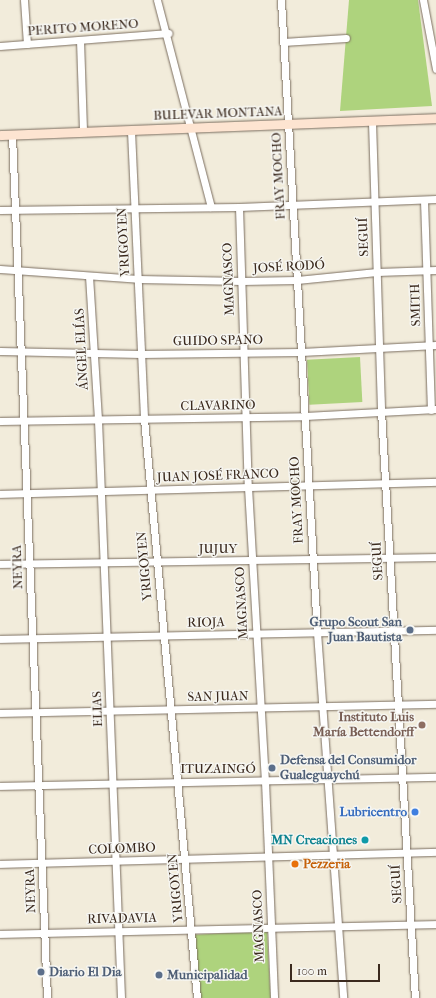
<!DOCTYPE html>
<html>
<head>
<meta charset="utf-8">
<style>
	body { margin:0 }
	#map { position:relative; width:436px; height:998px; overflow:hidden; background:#f2ecdb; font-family:"IM FELL French Canon",serif }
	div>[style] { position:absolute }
	.green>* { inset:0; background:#aed37d; transform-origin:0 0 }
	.roads { filter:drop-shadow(0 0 1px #7b6e60) drop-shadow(0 0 1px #7b6e60) }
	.street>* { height:7px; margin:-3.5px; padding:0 3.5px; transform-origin:3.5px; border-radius:3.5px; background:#fff }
	.secondary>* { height:9px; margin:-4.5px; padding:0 4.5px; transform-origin:4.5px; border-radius:4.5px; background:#fde4d1 }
	.dots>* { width:11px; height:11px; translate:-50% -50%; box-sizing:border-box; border:2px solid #f6f6f2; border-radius:50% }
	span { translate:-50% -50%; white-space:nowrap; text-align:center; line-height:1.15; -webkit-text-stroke:3px #f6f6f2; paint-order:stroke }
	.street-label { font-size:13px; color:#3b2a1e }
	.service-label { font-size:13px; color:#4e5e75; font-weight:700 }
	.right { translate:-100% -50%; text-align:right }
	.left { translate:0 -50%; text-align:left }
	.education-label { font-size:13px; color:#785e54; font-weight:700 }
	.shop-label { font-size:13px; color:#366cbe; font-weight:700 }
	.culture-label { font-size:13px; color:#0d838f; font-weight:700 }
	.food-label { font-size:13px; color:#c56008; font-weight:700 }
	.scale { position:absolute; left:290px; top:964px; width:90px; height:18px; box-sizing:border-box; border:2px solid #3b2a1e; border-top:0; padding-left:5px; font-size:12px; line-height:14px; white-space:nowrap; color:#3b2a1e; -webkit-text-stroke:3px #f6f6f2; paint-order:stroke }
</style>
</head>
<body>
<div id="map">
	<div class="green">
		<div style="clip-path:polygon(349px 0,418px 0,432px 106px,340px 111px)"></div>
		<div style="left:360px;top:357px;width:45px;height:53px;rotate:87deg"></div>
		<div style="left:267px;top:931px;width:67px;height:72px;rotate:87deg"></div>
	</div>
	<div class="roads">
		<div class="street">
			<div style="left:24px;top:0;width:44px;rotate:86.1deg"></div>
			<div style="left:157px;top:0;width:214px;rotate:75.4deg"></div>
			<div style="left:281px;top:0;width:633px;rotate:86.74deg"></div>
			<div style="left:317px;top:632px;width:367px;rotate:85.9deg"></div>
			<div style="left:423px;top:0;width:70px;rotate:79.3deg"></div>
			<div style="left:80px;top:40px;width:92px;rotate:88.1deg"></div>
			<div style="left:283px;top:42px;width:63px;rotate:-3.6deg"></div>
			<div style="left:0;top:46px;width:169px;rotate:-4.4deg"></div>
			<div style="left:372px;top:122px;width:289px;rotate:88.2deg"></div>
			<div style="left:381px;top:411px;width:588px;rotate:86.69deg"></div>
			<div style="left:131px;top:131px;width:288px;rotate:87.4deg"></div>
			<div style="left:144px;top:419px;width:581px;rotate:84.77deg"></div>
			<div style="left:12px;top:135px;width:864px;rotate:87.68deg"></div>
			<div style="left:424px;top:200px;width:210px;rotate:88.1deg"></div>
			<div style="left:239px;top:207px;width:280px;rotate:88.2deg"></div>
			<div style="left:248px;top:487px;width:294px;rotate:86.7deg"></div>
			<div style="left:265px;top:781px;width:217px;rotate:87.6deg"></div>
			<div style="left:0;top:210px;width:239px;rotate:-0.7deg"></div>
			<div style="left:239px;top:207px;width:197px;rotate:-2.3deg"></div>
			<div style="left:0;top:269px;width:138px;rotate:4.1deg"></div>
			<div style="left:138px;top:279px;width:104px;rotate:1.1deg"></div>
			<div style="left:242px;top:281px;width:55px;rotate:-1deg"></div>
			<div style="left:297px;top:280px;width:80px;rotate:-5.7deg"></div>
			<div style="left:377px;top:272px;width:59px;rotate:-1.9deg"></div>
			<div style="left:89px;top:276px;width:144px;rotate:86.4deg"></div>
			<div style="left:98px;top:420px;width:578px;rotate:87.72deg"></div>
			<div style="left:0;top:351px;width:141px;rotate:1.2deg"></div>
			<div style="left:141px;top:354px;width:160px;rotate:-0.7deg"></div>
			<div style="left:301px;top:352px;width:135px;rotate:-3deg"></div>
			<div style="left:0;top:421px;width:305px;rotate:-0.9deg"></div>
			<div style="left:305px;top:416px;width:131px;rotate:-3.1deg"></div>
			<div style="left:0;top:494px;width:436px;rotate:-1.6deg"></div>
			<div style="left:0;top:564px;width:436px;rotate:-0.9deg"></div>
			<div style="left:0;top:639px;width:436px;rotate:-1.2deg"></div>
			<div style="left:0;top:713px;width:436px;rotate:-1.2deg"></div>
			<div style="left:0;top:786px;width:436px;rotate:-1.2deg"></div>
			<div style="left:0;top:864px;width:436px;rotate:-1.6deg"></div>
			<div style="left:0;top:934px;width:436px;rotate:-1.3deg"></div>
		</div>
		<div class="secondary">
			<div style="left:0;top:135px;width:436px;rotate:-2.2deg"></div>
		</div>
	</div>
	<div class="dots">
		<div style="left:410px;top:630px;background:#5c6f8a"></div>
		<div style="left:422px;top:725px;background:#8d6e63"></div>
		<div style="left:272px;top:768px;background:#5c6f8a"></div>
		<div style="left:415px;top:812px;background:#3f7fe0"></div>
		<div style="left:365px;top:840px;background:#0f9aa8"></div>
		<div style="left:295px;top:864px;background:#e8710a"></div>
		<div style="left:41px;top:972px;background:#5c6f8a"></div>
		<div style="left:159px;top:975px;background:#5c6f8a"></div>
	</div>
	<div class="street-label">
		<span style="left:83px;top:28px;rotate:-4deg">PERITO MORENO</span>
		<span style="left:218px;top:114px;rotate:-2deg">BULEVAR MONTANA</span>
		<span style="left:279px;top:176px;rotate:-93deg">FRAY MOCHO</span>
		<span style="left:364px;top:237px;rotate:-92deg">SEGUÍ</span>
		<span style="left:124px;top:242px;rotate:-93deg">YRIGOYEN</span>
		<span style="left:289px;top:267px;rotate:-3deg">JOSÉ RODÓ</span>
		<span style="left:229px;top:279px;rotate:-92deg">MAGNASCO</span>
		<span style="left:416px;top:305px;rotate:-92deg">SMITH</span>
		<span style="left:218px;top:341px;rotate:-1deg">GUIDO SPANO</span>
		<span style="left:82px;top:349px;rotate:-93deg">ÁNGEL ELÍAS</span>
		<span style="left:218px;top:406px;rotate:-1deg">CLAVARINO</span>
		<span style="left:218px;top:476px;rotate:-2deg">JUAN JOSÉ FRANCO</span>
		<span style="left:297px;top:500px;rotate:-93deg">FRAY MOCHO</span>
		<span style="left:218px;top:549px">JUJUY</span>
		<span style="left:378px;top:561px;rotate:-93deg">SEGUÍ</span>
		<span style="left:145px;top:566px;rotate:-95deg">YRIGOYEN</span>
		<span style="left:18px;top:567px;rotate:-92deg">NEYRA</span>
		<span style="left:242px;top:603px;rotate:-93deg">MAGNASCO</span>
		<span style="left:206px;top:623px;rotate:-1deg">RIOJA</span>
		<span style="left:218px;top:697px;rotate:-1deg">SAN JUAN</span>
		<span style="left:98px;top:709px;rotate:-92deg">ELIAS</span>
		<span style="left:218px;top:769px">ITUZAINGÓ</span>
		<span style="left:122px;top:849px;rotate:-2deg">COLOMBO</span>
		<span style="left:397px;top:884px;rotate:-93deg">SEGUÍ</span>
		<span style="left:176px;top:888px;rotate:-95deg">YRIGOYEN</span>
		<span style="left:31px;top:891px;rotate:-92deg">NEYRA</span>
		<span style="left:122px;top:919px;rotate:-1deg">RIVADAVIA</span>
		<span style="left:259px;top:926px;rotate:-92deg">MAGNASCO</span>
	</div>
	<div class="service-label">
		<span class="right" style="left:402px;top:630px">Grupo Scout San<br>Juan Bautista</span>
		<span class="left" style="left:280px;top:768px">Defensa del Consumidor<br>Gualeguaychú</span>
		<span class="left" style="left:49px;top:972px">Diario El Dia</span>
		<span class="left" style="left:167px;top:975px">Municipalidad</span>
	</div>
	<div class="education-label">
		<span class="right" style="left:414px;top:725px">Instituto Luis<br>María Bettendorff</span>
	</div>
	<div class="shop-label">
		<span class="right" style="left:407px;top:812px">Lubricentro</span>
	</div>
	<div class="culture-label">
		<span class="right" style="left:357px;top:840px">MN Creaciones</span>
	</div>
	<div class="food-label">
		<span class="left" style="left:303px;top:864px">Pezzeria</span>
	</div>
	<div class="scale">100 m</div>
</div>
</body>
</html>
